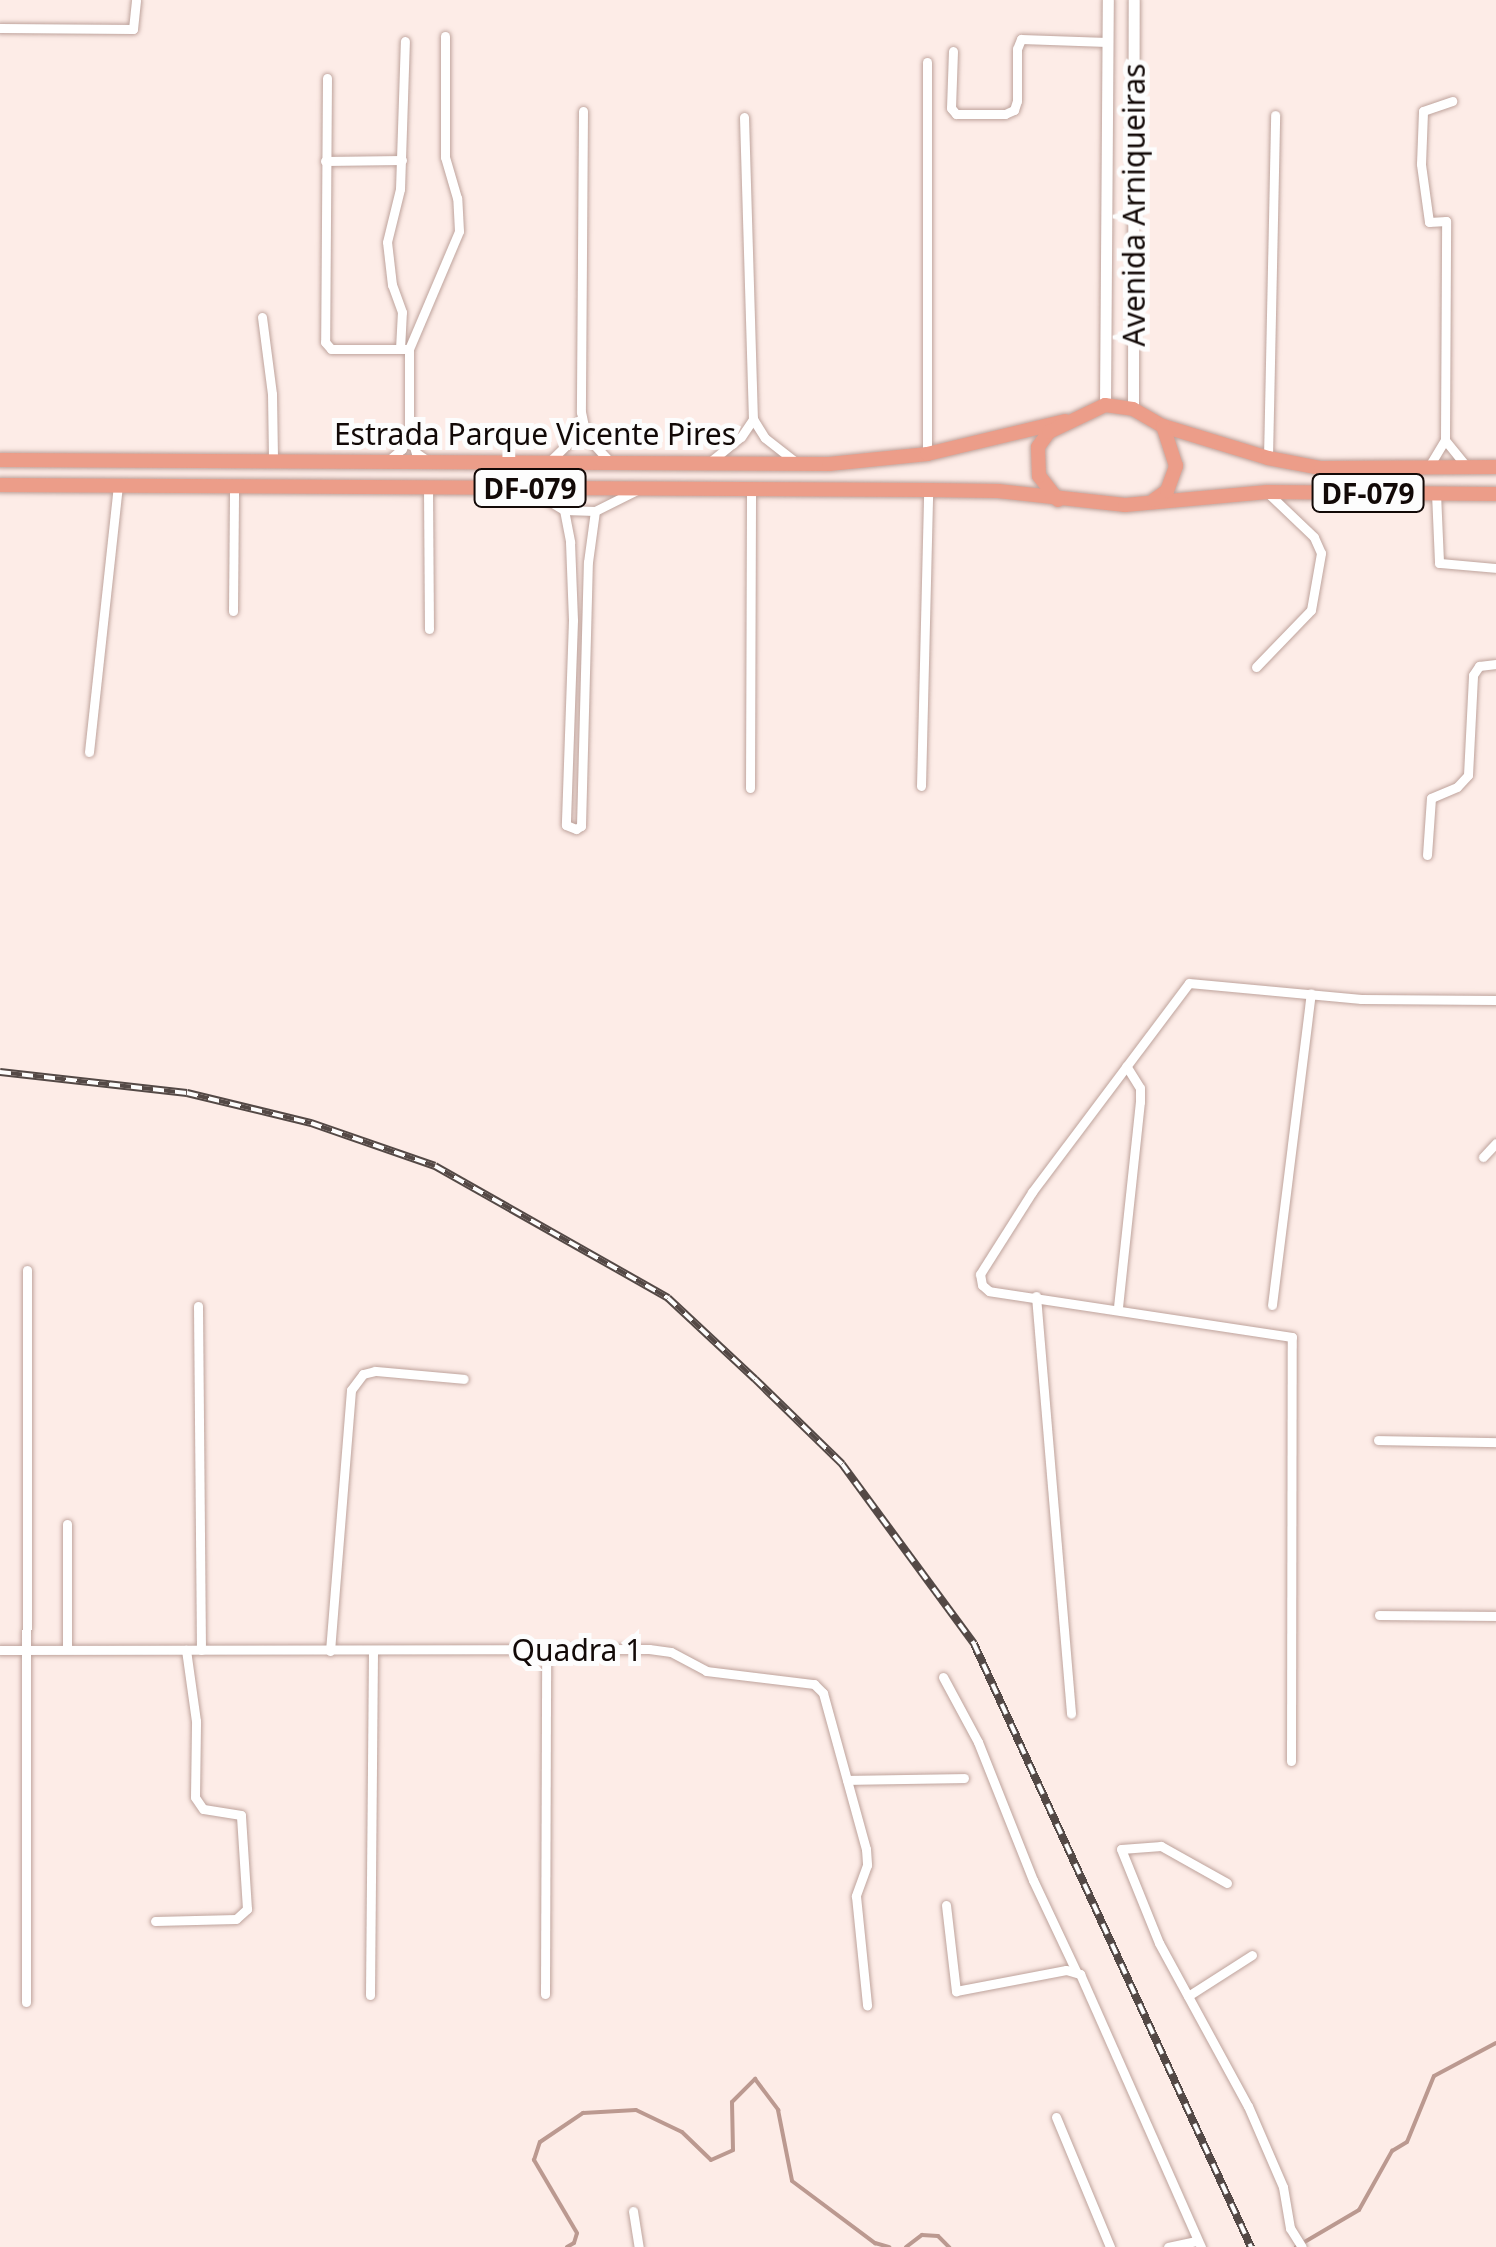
<!DOCTYPE html>
<html>
<head>
<meta charset="utf-8">
<style>
	body { margin:0 }
	#map { position:relative; width:1496px; height:2247px; overflow:hidden; background:#fdece7; font-family:"Noto Sans",sans-serif }
	div>[style] { position:absolute }
	.stream>* { height:4px; margin:-2px; padding:0 2px; transform-origin:2px; border-radius:2px; background:#bb9990 }
	.roads { filter:drop-shadow(0 0 2px #bea39c) drop-shadow(0 0 2px #bea39c) }
	.minor>* { height:9px; margin:-4.5px; padding:0 4.5px; transform-origin:4.5px; border-radius:4.5px; background:#fff }
	.tertiary>* { height:11px; margin:-5.5px; padding:0 5.5px; transform-origin:5.5px; border-radius:5.5px; background:#fff }
	.primary>* { height:14px; margin:-7px; padding:0 7px; transform-origin:7px; border-radius:7px; background:#ec9d89 }
	.rail>* { height:8px; margin-top:-4px; transform-origin:0; background:repeating-linear-gradient(90deg,#fdfdfd 0 11px,#544946 0 22px); box-sizing:border-box; border-block:2px solid #544946 }
	span { translate:-50% -50%; white-space:nowrap; text-align:center; line-height:1.15; -webkit-text-stroke:10px #fdfdfd; paint-order:stroke }
	.shield-label span { padding:2px 8px; background:#fdfdfd; border:2px solid; border-radius:8px; -webkit-text-stroke-width:0 }
	.shield-label { font-size:28px; color:#120907; font-weight:700 }
	.street-label { font-size:30px; color:#120907 }
</style>
</head>
<body>
<div id="map">
	<div class="stream">
		<div style="left:567px;top:2247px;width:8px;rotate:-30deg"></div>
		<div style="left:574px;top:2243px;width:10px;rotate:-73deg"></div>
		<div style="left:577px;top:2233px;width:85px;rotate:-120.5deg"></div>
		<div style="left:534px;top:2160px;width:19px;rotate:-72deg"></div>
		<div style="left:540px;top:2142px;width:52px;rotate:-34deg"></div>
		<div style="left:583px;top:2113px;width:53px;rotate:-3.2deg"></div>
		<div style="left:636px;top:2110px;width:51px;rotate:25.6deg"></div>
		<div style="left:682px;top:2132px;width:40px;rotate:44deg"></div>
		<div style="left:711px;top:2160px;width:24px;rotate:-24deg"></div>
		<div style="left:733px;top:2150px;width:48px;rotate:-91.2deg"></div>
		<div style="left:732px;top:2102px;width:33px;rotate:-45deg"></div>
		<div style="left:755px;top:2079px;width:39px;rotate:53deg"></div>
		<div style="left:778px;top:2110px;width:72px;rotate:78.8deg"></div>
		<div style="left:792px;top:2181px;width:104px;rotate:36.8deg"></div>
		<div style="left:875px;top:2243px;width:15px;rotate:16deg"></div>
		<div style="left:906px;top:2247px;width:20px;rotate:-37deg"></div>
		<div style="left:922px;top:2235px;width:16px;rotate:4deg"></div>
		<div style="left:938px;top:2236px;width:16px;rotate:45deg"></div>
		<div style="left:1296px;top:2247px;width:73px;rotate:-30.4deg"></div>
		<div style="left:1359px;top:2210px;width:68px;rotate:-60.8deg"></div>
		<div style="left:1392px;top:2151px;width:17px;rotate:-31deg"></div>
		<div style="left:1407px;top:2142px;width:71px;rotate:-67.8deg"></div>
		<div style="left:1434px;top:2076px;width:70px;rotate:-28deg"></div>
	</div>
	<div class="roads">
		<div class="minor">
			<div style="left:0;top:28px;width:133px;rotate:0.4deg"></div>
			<div style="left:133px;top:29px;width:29px;rotate:-84deg"></div>
			<div style="left:953px;top:51px;width:57px;rotate:92deg"></div>
			<div style="left:951px;top:108px;width:8px;rotate:50deg"></div>
			<div style="left:956px;top:114px;width:49px"></div>
			<div style="left:1005px;top:114px;width:10px;rotate:-24deg"></div>
			<div style="left:1014px;top:110px;width:9px;rotate:-72deg"></div>
			<div style="left:1017px;top:101px;width:52px;rotate:-90deg"></div>
			<div style="left:1017px;top:49px;width:11px;rotate:-68deg"></div>
			<div style="left:1021px;top:39px;width:86px;rotate:2deg"></div>
			<div style="left:927px;top:62px;width:392px;rotate:90deg"></div>
			<div style="left:327px;top:78px;width:264px;rotate:90.4deg"></div>
			<div style="left:325px;top:342px;width:9px;rotate:49deg"></div>
			<div style="left:331px;top:349px;width:78px"></div>
			<div style="left:583px;top:111px;width:301px;rotate:90.4deg"></div>
			<div style="left:581px;top:412px;width:25px;rotate:78deg"></div>
			<div style="left:586px;top:436px;width:34px;rotate:47deg"></div>
			<div style="left:744px;top:117px;width:302px;rotate:88.3deg"></div>
			<div style="left:753px;top:419px;width:22px;rotate:58deg"></div>
			<div style="left:765px;top:438px;width:41px;rotate:38deg"></div>
			<div style="left:325px;top:161px;width:77px;rotate:-0.7deg"></div>
			<div style="left:262px;top:317px;width:78px;rotate:82.6deg"></div>
			<div style="left:272px;top:394px;width:66px;rotate:89.1deg"></div>
			<div style="left:400px;top:349px;width:37px;rotate:-87deg"></div>
			<div style="left:402px;top:312px;width:29px;rotate:-110deg"></div>
			<div style="left:392px;top:285px;width:43px;rotate:-96.6deg"></div>
			<div style="left:387px;top:242px;width:55px;rotate:-76.2deg"></div>
			<div style="left:400px;top:189px;width:148px;rotate:-88.1deg"></div>
			<div style="left:1445px;top:440px;width:33px;rotate:51deg"></div>
			<div style="left:1268px;top:458px;width:343px;rotate:-88.8deg"></div>
			<div style="left:425px;top:459px;width:11px;rotate:-146deg"></div>
			<div style="left:416px;top:453px;width:22px;rotate:-108deg"></div>
			<div style="left:409px;top:432px;width:83px;rotate:-90deg"></div>
			<div style="left:409px;top:349px;width:128px;rotate:-67deg"></div>
			<div style="left:459px;top:231px;width:33px;rotate:-93deg"></div>
			<div style="left:457px;top:198px;width:43px;rotate:-106.3deg"></div>
			<div style="left:445px;top:157px;width:121px;rotate:-90deg"></div>
			<div style="left:551px;top:460px;width:29px;rotate:-44deg"></div>
			<div style="left:572px;top:440px;width:22px;rotate:-68deg"></div>
			<div style="left:388px;top:461px;width:18px;rotate:-41deg"></div>
			<div style="left:402px;top:449px;width:16px;rotate:-68deg"></div>
			<div style="left:711px;top:461px;width:38px;rotate:-39deg"></div>
			<div style="left:741px;top:437px;width:22px;rotate:-56deg"></div>
			<div style="left:1428px;top:468px;width:33px;rotate:-59deg"></div>
			<div style="left:1445px;top:440px;width:219px;rotate:-89.7deg"></div>
			<div style="left:1446px;top:221px;width:17px;rotate:177deg"></div>
			<div style="left:1429px;top:222px;width:59px;rotate:-97.9deg"></div>
			<div style="left:1421px;top:164px;width:53px;rotate:-87.8deg"></div>
			<div style="left:1423px;top:111px;width:31px;rotate:-19deg"></div>
			<div style="left:428px;top:488px;width:141px;rotate:89.6deg"></div>
			<div style="left:529px;top:489px;width:41px;rotate:31deg"></div>
			<div style="left:564px;top:510px;width:31px;rotate:2deg"></div>
			<div style="left:595px;top:511px;width:47px;rotate:-26.6deg"></div>
			<div style="left:1436px;top:493px;width:70px;rotate:87.5deg"></div>
			<div style="left:1439px;top:563px;width:57px;rotate:5deg"></div>
			<div style="left:564px;top:510px;width:33px;rotate:79deg"></div>
			<div style="left:570px;top:542px;width:78px;rotate:87.8deg"></div>
			<div style="left:573px;top:620px;width:205px;rotate:92deg"></div>
			<div style="left:566px;top:825px;width:11px;rotate:22deg"></div>
			<div style="left:576px;top:829px;width:6px;rotate:-31deg"></div>
			<div style="left:581px;top:826px;width:264px;rotate:-88.5deg"></div>
			<div style="left:588px;top:562px;width:51px;rotate:-82.2deg"></div>
			<div style="left:233px;top:611px;width:126px;rotate:-89.5deg"></div>
			<div style="left:1256px;top:667px;width:79px;rotate:-46deg"></div>
			<div style="left:1311px;top:610px;width:58px;rotate:-80deg"></div>
			<div style="left:1321px;top:553px;width:17px;rotate:-114deg"></div>
			<div style="left:1314px;top:537px;width:62px;rotate:-136.3deg"></div>
			<div style="left:89px;top:752px;width:269px;rotate:-83.8deg"></div>
			<div style="left:921px;top:786px;width:296px;rotate:-88.6deg"></div>
			<div style="left:750px;top:788px;width:299px;rotate:-89.8deg"></div>
			<div style="left:1427px;top:855px;width:57px;rotate:-86deg"></div>
			<div style="left:1431px;top:798px;width:28px;rotate:-23deg"></div>
			<div style="left:1457px;top:787px;width:16px;rotate:-47deg"></div>
			<div style="left:1468px;top:775px;width:100px;rotate:-87.1deg"></div>
			<div style="left:1473px;top:675px;width:11px;rotate:-56deg"></div>
			<div style="left:1479px;top:666px;width:17px;rotate:-7deg"></div>
			<div style="left:1483px;top:1157px;width:19px;rotate:-47deg"></div>
			<div style="left:1036px;top:1296px;width:419px;rotate:85.2deg"></div>
			<div style="left:1272px;top:1305px;width:314px;rotate:-82.9deg"></div>
			<div style="left:198px;top:1306px;width:344px;rotate:89.5deg"></div>
			<div style="left:1118px;top:1307px;width:206px;rotate:-83.9deg"></div>
			<div style="left:1140px;top:1102px;width:14px;rotate:-90deg"></div>
			<div style="left:1140px;top:1088px;width:26px;rotate:-122deg"></div>
			<div style="left:1378px;top:1440px;width:118px;rotate:1deg"></div>
			<div style="left:67px;top:1524px;width:125px;rotate:90deg"></div>
			<div style="left:1379px;top:1615px;width:117px;rotate:0.5deg"></div>
			<div style="left:0;top:1650px;width:649px;rotate:-0.09deg"></div>
			<div style="left:649px;top:1649px;width:22px;rotate:8deg"></div>
			<div style="left:671px;top:1652px;width:40px;rotate:28deg"></div>
			<div style="left:706px;top:1671px;width:109px;rotate:6.9deg"></div>
			<div style="left:814px;top:1684px;width:13px;rotate:45deg"></div>
			<div style="left:823px;top:1693px;width:162px;rotate:74.6deg"></div>
			<div style="left:866px;top:1849px;width:16px;rotate:86deg"></div>
			<div style="left:867px;top:1865px;width:33px;rotate:110deg"></div>
			<div style="left:856px;top:1896px;width:110px;rotate:84.2deg"></div>
			<div style="left:330px;top:1651px;width:262px;rotate:-85.4deg"></div>
			<div style="left:351px;top:1390px;width:20px;rotate:-53deg"></div>
			<div style="left:363px;top:1374px;width:12px;rotate:-14deg"></div>
			<div style="left:375px;top:1371px;width:89px;rotate:5.1deg"></div>
			<div style="left:943px;top:1677px;width:74px;rotate:61.7deg"></div>
			<div style="left:978px;top:1742px;width:149px;rotate:68.3deg"></div>
			<div style="left:1033px;top:1880px;width:101px;rotate:64.7deg"></div>
			<div style="left:1291px;top:1761px;width:424px;rotate:-89.9deg"></div>
			<div style="left:1292px;top:1337px;width:306px;rotate:-171.4deg"></div>
			<div style="left:989px;top:1291px;width:9px;rotate:-139deg"></div>
			<div style="left:982px;top:1285px;width:11px;rotate:-100deg"></div>
			<div style="left:980px;top:1274px;width:97px;rotate:-57.6deg"></div>
			<div style="left:1032px;top:1192px;width:261px;rotate:-53.1deg"></div>
			<div style="left:1189px;top:983px;width:173px;rotate:5.3deg"></div>
			<div style="left:1361px;top:999px;width:135px;rotate:0.4deg"></div>
			<div style="left:847px;top:1780px;width:117px;rotate:-1deg"></div>
			<div style="left:1227px;top:1883px;width:76px;rotate:-150.7deg"></div>
			<div style="left:1161px;top:1846px;width:40px;rotate:175.7deg"></div>
			<div style="left:1121px;top:1849px;width:101px;rotate:68deg"></div>
			<div style="left:1159px;top:1943px;width:186px;rotate:61.4deg"></div>
			<div style="left:1248px;top:2106px;width:88px;rotate:66.6deg"></div>
			<div style="left:1283px;top:2187px;width:42px;rotate:80.3deg"></div>
			<div style="left:1290px;top:2228px;width:22px;rotate:58deg"></div>
			<div style="left:946px;top:1905px;width:87px;rotate:83.4deg"></div>
			<div style="left:956px;top:1991px;width:112px;rotate:-10.8deg"></div>
			<div style="left:1066px;top:1970px;width:15px;rotate:16deg"></div>
			<div style="left:1080px;top:1974px;width:299px;rotate:66.1deg"></div>
			<div style="left:155px;top:1921px;width:81px;rotate:-1.4deg"></div>
			<div style="left:236px;top:1919px;width:15px;rotate:-42deg"></div>
			<div style="left:247px;top:1909px;width:94px;rotate:-93.7deg"></div>
			<div style="left:241px;top:1815px;width:38px;rotate:-171deg"></div>
			<div style="left:203px;top:1809px;width:14px;rotate:-124deg"></div>
			<div style="left:195px;top:1797px;width:76px;rotate:-89.2deg"></div>
			<div style="left:196px;top:1721px;width:72px;rotate:-98deg"></div>
			<div style="left:545px;top:1994px;width:343px;rotate:-89.8deg"></div>
			<div style="left:370px;top:1995px;width:344px;rotate:-89.5deg"></div>
			<div style="left:1188px;top:1996px;width:76px;rotate:-32.6deg"></div>
			<div style="left:26px;top:2002px;width:732px;rotate:-89.92deg"></div>
			<div style="left:1056px;top:2117px;width:141px;rotate:67.4deg"></div>
			<div style="left:633px;top:2211px;width:36px;rotate:81deg"></div>
			<div style="left:1168px;top:2247px;width:30px;rotate:-12deg"></div>
		</div>
		<div class="tertiary">
			<div style="left:1105px;top:405px;width:405px;rotate:-89.6deg"></div>
			<div style="left:1133px;top:409px;width:409px;rotate:-89.9deg"></div>
		</div>
		<div class="primary">
			<div style="left:0;top:460px;width:829px;rotate:0.28deg"></div>
			<div style="left:829px;top:464px;width:99px;rotate:-5.8deg"></div>
			<div style="left:927px;top:454px;width:142px;rotate:-13.4deg"></div>
			<div style="left:0;top:485px;width:928px;rotate:0.31deg"></div>
			<div style="left:928px;top:490px;width:70px;rotate:0.8deg"></div>
			<div style="left:998px;top:491px;width:128px;rotate:6.3deg"></div>
			<div style="left:1125px;top:505px;width:143px;rotate:-5.2deg"></div>
			<div style="left:1267px;top:492px;width:229px;rotate:0.5deg"></div>
			<div style="left:1058px;top:500px;width:31px;rotate:-128deg"></div>
			<div style="left:1039px;top:476px;width:29px;rotate:-92deg"></div>
			<div style="left:1038px;top:447px;width:19px;rotate:-54deg"></div>
			<div style="left:1049px;top:432px;width:62px;rotate:-25.7deg"></div>
			<div style="left:1105px;top:405px;width:28px;rotate:8deg"></div>
			<div style="left:1133px;top:409px;width:34px;rotate:30deg"></div>
			<div style="left:1163px;top:426px;width:110px;rotate:16.9deg"></div>
			<div style="left:1268px;top:458px;width:54px;rotate:10.7deg"></div>
			<div style="left:1321px;top:468px;width:175px;rotate:-0.3deg"></div>
			<div style="left:1154px;top:500px;width:16px;rotate:-35deg"></div>
			<div style="left:1167px;top:491px;width:27px;rotate:-70deg"></div>
			<div style="left:1176px;top:466px;width:42px;rotate:-108deg"></div>
		</div>
	</div>
	<div class="rail">
		<div style="left:0;top:1072px;width:188px;rotate:6.4deg"></div>
		<div style="left:187px;top:1093px;width:128px;rotate:13.6deg"></div>
		<div style="left:311px;top:1123px;width:131px;rotate:19.1deg"></div>
		<div style="left:435px;top:1166px;width:268px;rotate:29.5deg"></div>
		<div style="left:668px;top:1298px;width:119px;rotate:43deg"></div>
		<div style="left:755px;top:1379px;width:122px;rotate:44.3deg"></div>
		<div style="left:842px;top:1464px;width:223px;rotate:53.7deg"></div>
		<div style="left:974px;top:1644px;width:664px;rotate:65.33deg"></div>
	</div>
	<div class="shield-label">
		<span style="left:530px;top:488px">DF-079</span>
		<span style="left:1368px;top:493px">DF-079</span>
	</div>
	<div class="street-label">
		<span style="left:1134px;top:205px;rotate:-90deg">Avenida Arniqueiras</span>
		<span style="left:535px;top:434px">Estrada Parque Vicente Pires</span>
		<span style="left:577px;top:1650px">Quadra 1</span>
	</div>
</div>
</body>
</html>
